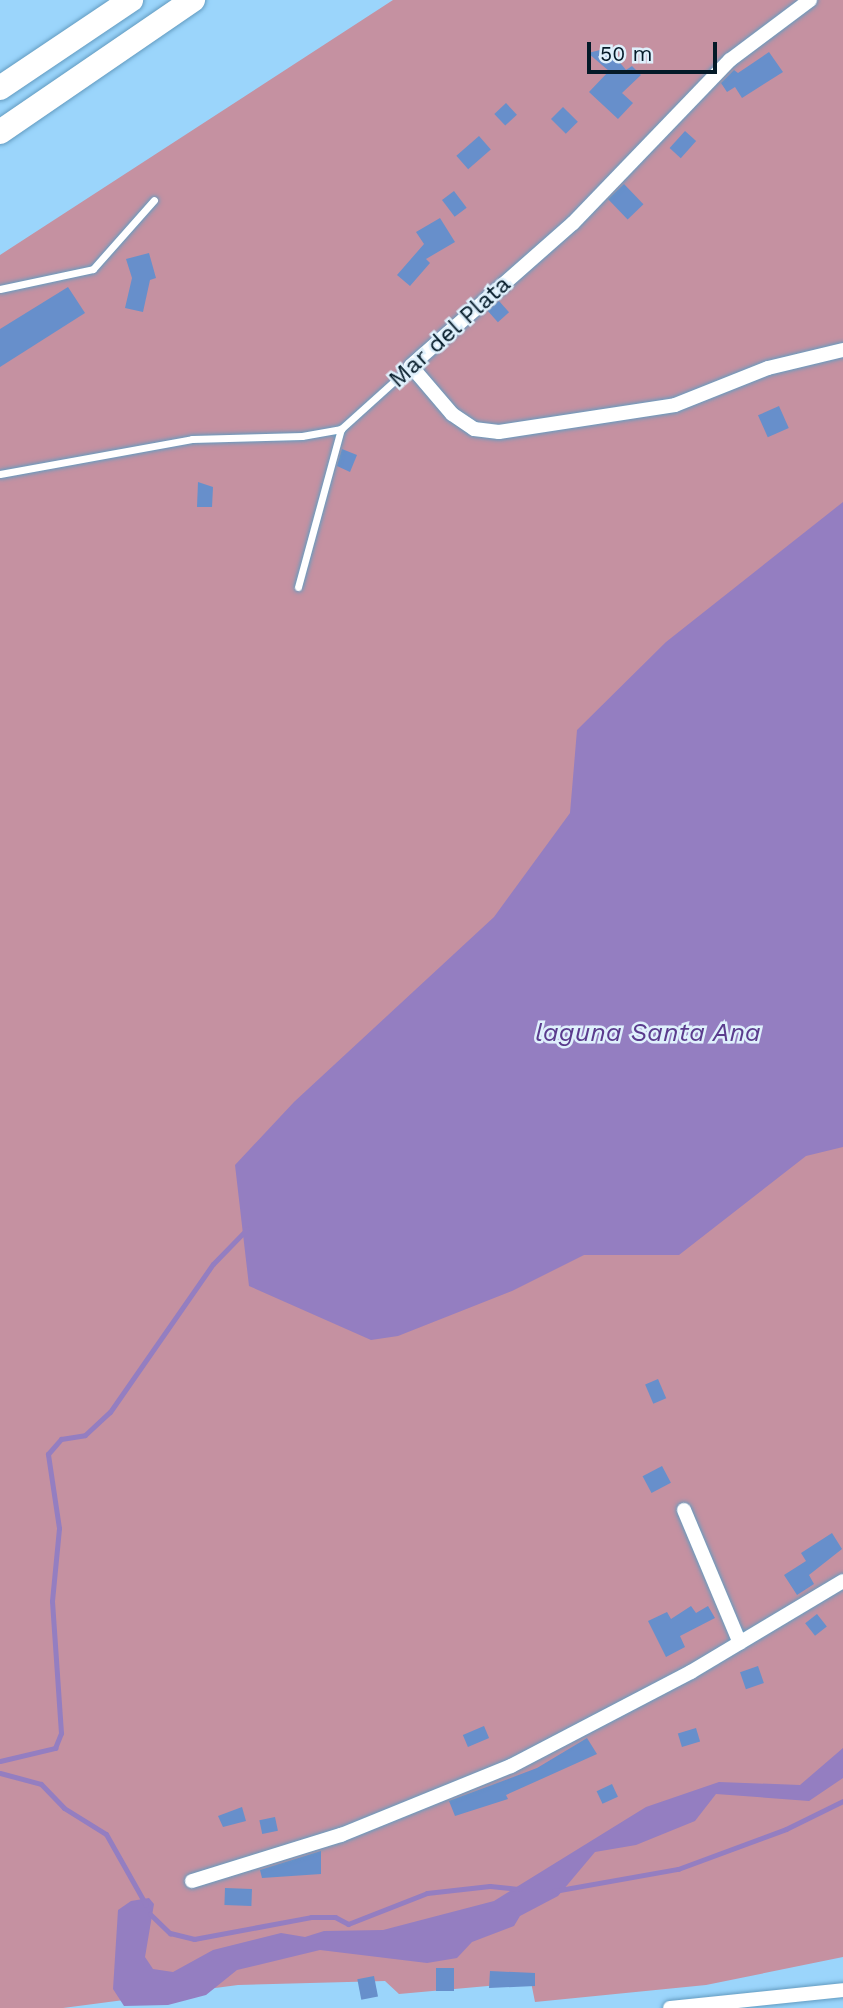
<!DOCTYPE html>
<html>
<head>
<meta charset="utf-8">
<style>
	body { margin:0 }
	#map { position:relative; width:843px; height:2008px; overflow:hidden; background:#9bd5fb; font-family:"Work Sans",sans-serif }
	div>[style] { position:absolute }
	.green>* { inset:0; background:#c591a1 }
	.water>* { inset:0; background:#947ec1 }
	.stream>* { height:5px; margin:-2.5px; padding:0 2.5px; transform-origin:2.5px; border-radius:2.5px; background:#947ec1 }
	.building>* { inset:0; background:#678fcb; transform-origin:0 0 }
	.roads { filter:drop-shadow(0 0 2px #639bc0) drop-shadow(0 0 2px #639bc0) }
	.service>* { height:7px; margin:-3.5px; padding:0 3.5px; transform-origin:3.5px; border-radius:3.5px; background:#fff }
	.minor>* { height:14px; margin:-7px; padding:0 7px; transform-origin:7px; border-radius:7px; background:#fff }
	.trunk>* { height:24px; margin:-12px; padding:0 12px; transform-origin:12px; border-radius:12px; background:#fff }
	span { translate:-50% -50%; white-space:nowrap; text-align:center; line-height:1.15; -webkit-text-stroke:5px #dff0fc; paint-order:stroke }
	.street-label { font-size:24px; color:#041a28 }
	.water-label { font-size:26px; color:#5a3b8d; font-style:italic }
	.scale { position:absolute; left:587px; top:42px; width:130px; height:32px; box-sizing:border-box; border:4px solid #041a28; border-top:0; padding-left:9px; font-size:21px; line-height:24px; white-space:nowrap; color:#041a28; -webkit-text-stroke:5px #dff0fc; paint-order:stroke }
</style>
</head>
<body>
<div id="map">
	<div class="green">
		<div style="clip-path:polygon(393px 0,843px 0,843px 1957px,706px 1985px,535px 2002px,531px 1982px,399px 1994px,385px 1981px,238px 1985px,63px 2008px,0 2008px,0 255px)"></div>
	</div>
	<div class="water">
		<div style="clip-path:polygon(843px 502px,843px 1147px,806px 1156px,679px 1255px,584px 1255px,512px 1291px,398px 1336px,371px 1340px,249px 1286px,235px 1165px,294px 1102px,494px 917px,570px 813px,577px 730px,666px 642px)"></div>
		<div style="clip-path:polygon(843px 1748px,843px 1778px,809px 1801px,716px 1794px,695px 1821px,636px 1845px,595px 1852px,558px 1896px,520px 1916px,514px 1926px,472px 1942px,457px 1958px,427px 1963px,320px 1950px,237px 1970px,206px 1995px,168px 2005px,124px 2006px,113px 1989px,118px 1910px,131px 1901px,149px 1898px,154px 1904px,145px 1957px,153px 1969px,173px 1972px,213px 1950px,281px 1933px,305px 1937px,324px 1931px,383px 1930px,494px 1901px,646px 1807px,719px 1782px,800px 1785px)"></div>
	</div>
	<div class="stream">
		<div style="left:0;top:1761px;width:57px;rotate:-13.3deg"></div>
		<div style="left:55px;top:1748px;width:16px;rotate:-68deg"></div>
		<div style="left:61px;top:1733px;width:132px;rotate:-93.9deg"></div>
		<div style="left:52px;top:1601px;width:73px;rotate:-84.5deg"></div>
		<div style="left:59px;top:1528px;width:75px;rotate:-98.5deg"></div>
		<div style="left:48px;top:1454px;width:20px;rotate:-49deg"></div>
		<div style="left:61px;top:1439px;width:24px;rotate:-9deg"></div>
		<div style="left:85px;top:1435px;width:34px;rotate:-43deg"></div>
		<div style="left:110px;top:1412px;width:180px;rotate:-55.2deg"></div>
		<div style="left:213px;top:1264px;width:49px;rotate:-45.8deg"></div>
		<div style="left:0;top:1773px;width:42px;rotate:15deg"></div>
		<div style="left:41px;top:1784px;width:33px;rotate:46deg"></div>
		<div style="left:64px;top:1808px;width:49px;rotate:31.8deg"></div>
		<div style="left:106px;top:1834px;width:81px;rotate:60.6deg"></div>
		<div style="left:554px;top:1891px;width:126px;rotate:-10.1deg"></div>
		<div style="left:678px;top:1869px;width:115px;rotate:-20.3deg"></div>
		<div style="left:786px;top:1829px;width:64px;rotate:-26.2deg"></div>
		<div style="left:150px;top:1914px;width:28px;rotate:44deg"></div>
		<div style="left:170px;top:1933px;width:25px;rotate:14deg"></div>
		<div style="left:194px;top:1939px;width:119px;rotate:-10.6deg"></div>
		<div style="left:311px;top:1917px;width:24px"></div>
		<div style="left:335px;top:1917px;width:15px;rotate:28deg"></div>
		<div style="left:348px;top:1924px;width:85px;rotate:-21.4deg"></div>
		<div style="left:427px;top:1893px;width:63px;rotate:-6.3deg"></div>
		<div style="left:490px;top:1886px;width:30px;rotate:6deg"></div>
	</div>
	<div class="building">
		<div style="clip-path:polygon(608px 48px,626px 70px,632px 66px,641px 75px,622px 93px,633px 103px,618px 119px,589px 92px,609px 71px,588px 53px)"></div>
		<div style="clip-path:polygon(769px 52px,783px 72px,742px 98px,735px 87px,727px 92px,721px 83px,734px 70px,738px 73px)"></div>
		<div style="left:506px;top:103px;width:16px;height:16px;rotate:47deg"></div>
		<div style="left:563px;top:107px;width:21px;height:17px;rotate:45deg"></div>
		<div style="left:685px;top:131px;width:15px;height:23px;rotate:42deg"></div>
		<div style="left:479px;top:136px;width:18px;height:30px;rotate:49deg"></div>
		<div style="left:624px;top:184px;width:28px;height:22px;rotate:46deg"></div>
		<div style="left:454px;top:191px;width:21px;height:15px;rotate:53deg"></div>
		<div style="clip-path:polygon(440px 218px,455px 242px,426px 259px,430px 263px,410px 286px,397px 275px,424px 244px,416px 232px)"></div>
		<div style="clip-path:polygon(149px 253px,156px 278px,150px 280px,143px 312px,125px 308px,132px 278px,126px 259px)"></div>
		<div style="clip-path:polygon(68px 287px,85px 313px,0 367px,0 329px)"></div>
		<div style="left:499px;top:301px;width:15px;height:15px;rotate:48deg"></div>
		<div style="left:779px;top:406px;width:24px;height:23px;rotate:66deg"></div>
		<div style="clip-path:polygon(342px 449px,357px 455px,350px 472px,337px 466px)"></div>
		<div style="clip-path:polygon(198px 482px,213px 487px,212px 507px,197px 507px)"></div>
		<div style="left:658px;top:1379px;width:21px;height:14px;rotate:67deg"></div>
		<div style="left:662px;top:1466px;width:19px;height:22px;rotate:62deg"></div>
		<div style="clip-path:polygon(832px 1533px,842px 1549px,809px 1575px,814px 1584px,797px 1595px,784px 1575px,806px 1561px,801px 1553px)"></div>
		<div style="clip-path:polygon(691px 1606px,696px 1613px,708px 1606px,715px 1618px,680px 1636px,685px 1647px,666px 1657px,648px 1621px,667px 1612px,671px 1619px)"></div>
		<div style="left:817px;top:1614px;width:16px;height:15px;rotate:52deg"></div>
		<div style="left:758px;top:1666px;width:18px;height:19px;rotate:71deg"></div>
		<div style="left:484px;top:1726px;width:13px;height:23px;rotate:67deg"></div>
		<div style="left:696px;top:1728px;width:14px;height:19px;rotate:73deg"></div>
		<div style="clip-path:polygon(587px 1738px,597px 1754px,506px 1795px,508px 1799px,455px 1816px,449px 1801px,537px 1768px)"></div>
		<div style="left:612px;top:1784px;width:14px;height:17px;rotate:65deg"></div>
		<div style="clip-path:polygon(242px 1807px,246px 1821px,223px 1827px,218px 1816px)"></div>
		<div style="left:275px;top:1817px;width:14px;height:16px;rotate:78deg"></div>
		<div style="clip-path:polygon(321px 1851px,321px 1874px,262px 1878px,260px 1870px)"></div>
		<div style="left:225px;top:1888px;width:27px;height:17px;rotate:2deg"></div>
		<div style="left:436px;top:1968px;width:18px;height:23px"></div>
		<div style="clip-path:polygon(490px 1971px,535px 1973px,535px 1986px,489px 1988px)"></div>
		<div style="left:374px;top:1976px;width:21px;height:17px;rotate:79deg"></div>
	</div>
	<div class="roads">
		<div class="service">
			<div style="left:0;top:289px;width:95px;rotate:-12.1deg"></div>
			<div style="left:93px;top:269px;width:92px;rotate:-48.5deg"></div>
			<div style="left:0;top:474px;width:195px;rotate:-10.3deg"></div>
			<div style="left:192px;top:439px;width:110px;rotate:-1.6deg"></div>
			<div style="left:302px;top:436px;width:40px;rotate:-10deg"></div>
			<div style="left:341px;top:429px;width:94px;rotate:-42deg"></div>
			<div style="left:298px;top:587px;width:164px;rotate:-74.8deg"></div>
		</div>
		<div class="minor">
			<div style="left:810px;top:0;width:100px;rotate:143.1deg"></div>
			<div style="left:730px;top:60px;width:226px;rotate:133.9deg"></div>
			<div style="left:573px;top:223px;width:216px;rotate:138.6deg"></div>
			<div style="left:411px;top:366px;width:63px;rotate:49.5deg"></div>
			<div style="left:452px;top:414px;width:27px;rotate:34deg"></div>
			<div style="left:474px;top:429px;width:25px;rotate:7deg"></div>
			<div style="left:499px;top:432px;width:178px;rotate:-8.7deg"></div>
			<div style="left:675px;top:405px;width:100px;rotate:-21.7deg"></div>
			<div style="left:768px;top:368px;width:77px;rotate:-13.5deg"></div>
			<div style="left:684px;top:1510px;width:144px;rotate:67.2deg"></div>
			<div style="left:192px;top:1881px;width:156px;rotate:-17.2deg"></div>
			<div style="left:341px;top:1835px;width:183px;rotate:-22.1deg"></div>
			<div style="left:511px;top:1766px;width:203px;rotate:-27.6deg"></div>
			<div style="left:691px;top:1672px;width:177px;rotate:-30.9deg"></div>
			<div style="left:670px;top:2008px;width:174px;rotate:-5.9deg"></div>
		</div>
		<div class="trunk">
			<div style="left:0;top:88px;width:158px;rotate:-33.9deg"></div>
			<div style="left:0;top:132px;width:234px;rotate:-34.4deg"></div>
		</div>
	</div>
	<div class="street-label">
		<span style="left:450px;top:332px;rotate:-42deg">Mar del Plata</span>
	</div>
	<div class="water-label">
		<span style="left:648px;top:1033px">laguna Santa Ana</span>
	</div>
	<div class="scale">50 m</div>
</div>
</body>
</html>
